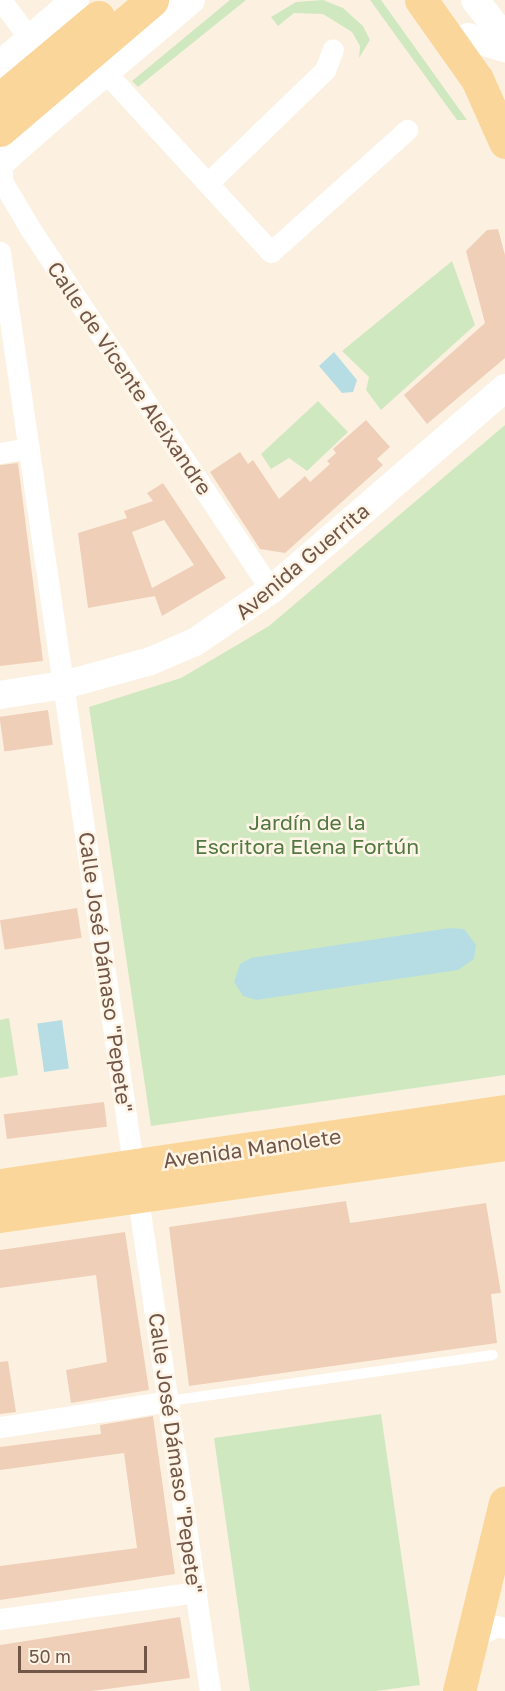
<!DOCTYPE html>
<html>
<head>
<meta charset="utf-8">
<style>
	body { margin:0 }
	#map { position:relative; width:505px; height:1691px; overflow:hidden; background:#fcf1e1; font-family:"Golos Text",sans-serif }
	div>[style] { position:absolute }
	.green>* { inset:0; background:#d0e8c0 }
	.water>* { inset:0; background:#b6dde4; transform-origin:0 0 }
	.building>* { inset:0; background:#f0cfb9; transform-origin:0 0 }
	.lane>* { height:10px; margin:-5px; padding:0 5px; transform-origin:5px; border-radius:5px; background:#fff }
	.street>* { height:21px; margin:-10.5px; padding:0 10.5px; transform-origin:10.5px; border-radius:10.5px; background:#fff }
	.secondary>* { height:28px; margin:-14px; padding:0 14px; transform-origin:14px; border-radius:14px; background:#fff }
	.primary>* { height:33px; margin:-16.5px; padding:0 16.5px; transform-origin:16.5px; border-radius:16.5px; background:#fad69a }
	span { translate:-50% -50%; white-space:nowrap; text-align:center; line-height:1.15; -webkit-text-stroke:5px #fff5e7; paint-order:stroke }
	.street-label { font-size:21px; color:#725749 }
	.park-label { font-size:21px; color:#517841 }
	.scale { position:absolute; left:18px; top:1646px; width:129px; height:27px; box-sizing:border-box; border:3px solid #725749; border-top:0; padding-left:8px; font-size:18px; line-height:21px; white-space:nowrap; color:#725749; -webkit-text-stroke:4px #fff5e7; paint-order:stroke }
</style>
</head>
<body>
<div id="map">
	<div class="green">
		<div style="clip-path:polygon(230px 0,246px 0,138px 87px,132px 81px)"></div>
		<div style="clip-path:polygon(323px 0,343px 8px,363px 26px,370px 40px,359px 58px,360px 46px,352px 32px,323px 14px,294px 13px,278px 26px,271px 17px,296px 2px)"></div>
		<div style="clip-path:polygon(370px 0,381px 0,467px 120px,457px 120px)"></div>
		<div style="clip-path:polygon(452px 261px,475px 325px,381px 410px,366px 390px,369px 377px,342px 351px)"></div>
		<div style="clip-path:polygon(318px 401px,348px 432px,307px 471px,289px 458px,271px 469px,261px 454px)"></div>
		<div style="clip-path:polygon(505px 425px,505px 1075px,151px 1126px,89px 707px,181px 678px,269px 626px)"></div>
		<div style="clip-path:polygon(9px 1018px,18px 1075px,0 1078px,0 1020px)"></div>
		<div style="clip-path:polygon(381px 1414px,420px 1685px,376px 1691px,250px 1691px,214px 1438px)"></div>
	</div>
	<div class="water">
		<div style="clip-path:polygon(334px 352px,357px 380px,353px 392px,342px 393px,319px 366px)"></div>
		<div style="clip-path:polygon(450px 928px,464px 929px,476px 945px,474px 959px,458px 970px,256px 1000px,243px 996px,234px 982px,240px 964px,251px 958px)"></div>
		<div style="left:62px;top:1020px;width:49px;height:25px;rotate:82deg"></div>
	</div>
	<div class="building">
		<div style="clip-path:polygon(498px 229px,505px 255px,505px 358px,427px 424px,404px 395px,485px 323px,466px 251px,487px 230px)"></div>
		<div style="clip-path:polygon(366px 420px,390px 447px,377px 459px,383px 465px,285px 553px,260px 549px,210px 472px,240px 452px,248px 464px,253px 460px,279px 499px,305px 476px,310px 482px,330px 464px,327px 461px,336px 453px,333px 449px)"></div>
		<div style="clip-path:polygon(18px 463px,43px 661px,0 666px,0 465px)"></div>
		<div style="clip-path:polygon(163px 483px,226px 578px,162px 616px,152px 588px,194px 565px,164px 520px,132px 532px,155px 596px,88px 608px,78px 533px,127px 518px,124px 511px,153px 501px,147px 493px)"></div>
		<div style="left:48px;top:710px;width:35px;height:49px;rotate:82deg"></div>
		<div style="left:77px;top:908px;width:30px;height:78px;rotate:81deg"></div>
		<div style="left:104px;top:1102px;width:25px;height:101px;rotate:83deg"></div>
		<div style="clip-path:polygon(346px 1201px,350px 1223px,486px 1203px,501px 1293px,491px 1294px,497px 1343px,189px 1386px,169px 1227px)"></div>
		<div style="clip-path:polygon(125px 1232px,149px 1390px,71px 1403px,66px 1370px,107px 1362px,96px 1275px,0 1288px,0 1250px)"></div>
		<div style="clip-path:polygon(8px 1361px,16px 1412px,0 1414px,0 1362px)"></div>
		<div style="clip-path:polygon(153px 1416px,175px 1574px,0 1600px,0 1566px,137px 1548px,124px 1453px,0 1470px,0 1447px,101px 1434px,100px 1425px)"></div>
		<div style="clip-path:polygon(180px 1617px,190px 1678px,92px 1691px,0 1691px,0 1645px)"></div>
	</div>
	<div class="lane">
		<div style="left:169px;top:1401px;width:327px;rotate:-8.1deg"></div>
	</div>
	<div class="street">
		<div style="left:1px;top:0;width:62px;rotate:53.5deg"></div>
		<div style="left:96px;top:62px;width:258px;rotate:47.4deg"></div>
		<div style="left:271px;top:252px;width:183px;rotate:-41.9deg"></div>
		<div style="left:2px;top:161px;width:20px;rotate:90deg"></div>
		<div style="left:2px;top:181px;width:57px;rotate:59.4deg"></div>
		<div style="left:31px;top:230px;width:433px;rotate:56.3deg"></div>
		<div style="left:208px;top:183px;width:163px;rotate:-44deg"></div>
		<div style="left:325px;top:70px;width:22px;rotate:-69deg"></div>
		<div style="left:0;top:252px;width:1454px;rotate:81.7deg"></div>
		<div style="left:0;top:453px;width:29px;rotate:-10deg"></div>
		<div style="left:0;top:1427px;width:171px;rotate:-8.7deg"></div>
		<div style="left:0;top:1619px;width:198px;rotate:-7.8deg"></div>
		<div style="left:472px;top:1639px;width:27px;rotate:-28deg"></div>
		<div style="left:496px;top:1626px;width:9px;rotate:13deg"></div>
	</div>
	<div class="secondary">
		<div style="left:475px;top:0;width:48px;rotate:51.7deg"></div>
		<div style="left:468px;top:37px;width:39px;rotate:17deg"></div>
		<div style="left:0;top:65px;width:99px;rotate:-40.9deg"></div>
		<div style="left:51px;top:118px;width:183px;rotate:-40.1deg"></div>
		<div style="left:0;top:163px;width:68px;rotate:-41.4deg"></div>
		<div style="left:51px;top:118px;width:20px;rotate:-63deg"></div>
		<div style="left:0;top:695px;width:65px;rotate:-8.9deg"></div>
		<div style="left:64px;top:685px;width:90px;rotate:-15.4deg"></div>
		<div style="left:151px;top:661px;width:48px;rotate:-23.4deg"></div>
		<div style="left:195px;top:642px;width:92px;rotate:-34.4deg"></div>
		<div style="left:271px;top:590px;width:309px;rotate:-40.8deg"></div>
	</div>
	<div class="primary">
		<div style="left:421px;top:0;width:97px;rotate:54.7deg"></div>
		<div style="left:477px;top:79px;width:69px;rotate:66deg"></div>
		<div style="left:0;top:99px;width:128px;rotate:-39.9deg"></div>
		<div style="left:0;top:130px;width:200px;rotate:-40.5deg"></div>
		<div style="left:0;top:1185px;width:510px;rotate:-8.34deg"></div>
		<div style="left:0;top:1216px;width:510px;rotate:-8.11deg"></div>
		<div style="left:459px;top:1691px;width:194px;rotate:-76.3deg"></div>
	</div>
	<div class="street-label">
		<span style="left:130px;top:378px;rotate:56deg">Calle de Vicente Aleixandre</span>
		<span style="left:302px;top:561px;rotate:-40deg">Avenida Guerrita</span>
		<span style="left:106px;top:972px;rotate:82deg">Calle José Dámaso "Pepete"</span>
		<span style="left:252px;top:1148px;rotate:-8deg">Avenida Manolete</span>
		<span style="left:176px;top:1453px;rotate:82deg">Calle José Dámaso "Pepete"</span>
	</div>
	<div class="park-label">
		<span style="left:307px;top:834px">Jardín de la<br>Escritora Elena Fortún</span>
	</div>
	<div class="scale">50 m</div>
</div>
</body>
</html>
